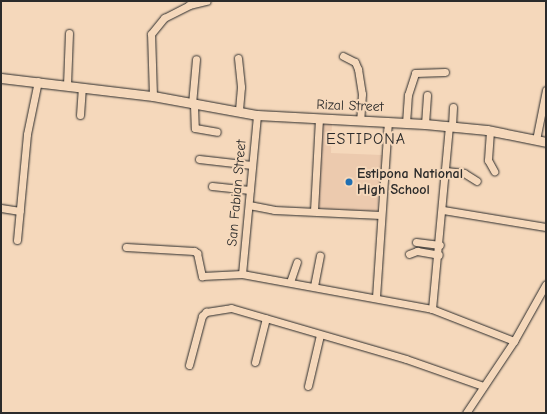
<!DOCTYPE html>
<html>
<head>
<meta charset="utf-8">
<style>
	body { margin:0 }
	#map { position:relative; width:547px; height:414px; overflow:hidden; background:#f5d8bb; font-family:"Comic Neue",sans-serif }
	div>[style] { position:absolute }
	.built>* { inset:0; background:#eccaae }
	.roads { filter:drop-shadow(0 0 1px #2b2b2b) drop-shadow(0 0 1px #2b2b2b) }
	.minor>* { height:7px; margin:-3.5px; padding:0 3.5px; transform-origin:3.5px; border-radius:3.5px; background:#f5d8bb }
	.major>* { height:9px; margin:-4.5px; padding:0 4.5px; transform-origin:4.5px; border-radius:4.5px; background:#f5d8bb }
	.dots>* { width:11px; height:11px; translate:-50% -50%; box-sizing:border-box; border:2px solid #f5d8bb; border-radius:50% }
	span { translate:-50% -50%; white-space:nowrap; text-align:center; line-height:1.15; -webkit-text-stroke:4px #f5d8bb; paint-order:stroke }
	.street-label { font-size:14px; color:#2b2b2b }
	.poi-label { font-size:14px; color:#2b2b2b; font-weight:700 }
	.left { translate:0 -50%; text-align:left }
	.quarter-label { font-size:16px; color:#2b2b2b; letter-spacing:1px }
	.frame { position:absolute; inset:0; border:2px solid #2b2b2b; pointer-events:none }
</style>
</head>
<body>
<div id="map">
	<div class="built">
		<div style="clip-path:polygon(321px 122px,332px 122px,331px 153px,382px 155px,377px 212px,317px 208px)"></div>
	</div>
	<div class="roads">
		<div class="minor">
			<div style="left:343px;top:56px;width:13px;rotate:27deg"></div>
			<div style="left:355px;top:62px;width:8px;rotate:67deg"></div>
			<div style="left:358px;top:69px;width:25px;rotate:81deg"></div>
			<div style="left:362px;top:94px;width:26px;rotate:94deg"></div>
			<div style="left:238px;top:58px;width:29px;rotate:84deg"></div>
			<div style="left:241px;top:87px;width:25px;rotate:95deg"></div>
			<div style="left:67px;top:85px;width:52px;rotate:-87.8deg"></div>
			<div style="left:153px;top:96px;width:62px;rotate:-91.8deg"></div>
			<div style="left:151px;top:34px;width:21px;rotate:-51deg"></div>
			<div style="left:164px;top:18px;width:28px;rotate:-27deg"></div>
			<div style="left:189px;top:5px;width:18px;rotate:-13deg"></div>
			<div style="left:192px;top:104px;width:45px;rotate:-84.9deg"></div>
			<div style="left:194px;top:105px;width:23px;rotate:88deg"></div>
			<div style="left:195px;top:128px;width:22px;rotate:10deg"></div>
			<div style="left:80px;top:115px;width:28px;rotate:-86deg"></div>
			<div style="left:406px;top:123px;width:28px;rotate:-86deg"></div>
			<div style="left:408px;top:95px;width:23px;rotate:-72deg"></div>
			<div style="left:415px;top:73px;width:30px;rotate:-2deg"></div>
			<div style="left:425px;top:124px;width:29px;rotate:-86deg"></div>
			<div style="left:452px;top:126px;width:19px;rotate:-87deg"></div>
			<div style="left:490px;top:131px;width:29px;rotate:94deg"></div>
			<div style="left:488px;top:160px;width:13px;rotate:61deg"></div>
			<div style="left:536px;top:140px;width:51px;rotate:-78.7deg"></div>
			<div style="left:199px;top:159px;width:53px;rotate:6.5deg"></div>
			<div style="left:446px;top:171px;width:18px;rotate:6deg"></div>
			<div style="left:464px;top:173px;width:15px;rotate:32deg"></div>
			<div style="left:212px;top:186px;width:38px;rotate:6deg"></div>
			<div style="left:249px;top:205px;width:25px;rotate:11deg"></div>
			<div style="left:274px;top:210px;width:107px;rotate:2.7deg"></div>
			<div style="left:1px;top:208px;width:19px;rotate:9deg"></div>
			<div style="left:443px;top:210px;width:104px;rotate:9.4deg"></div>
			<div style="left:314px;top:211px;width:92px;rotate:-86.9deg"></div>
			<div style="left:17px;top:240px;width:106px;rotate:-84.6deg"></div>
			<div style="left:27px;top:134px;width:54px;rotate:-78.3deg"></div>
			<div style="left:416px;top:242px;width:24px;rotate:7deg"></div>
			<div style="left:126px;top:247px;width:68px;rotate:3.4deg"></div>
			<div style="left:194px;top:251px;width:4px;rotate:34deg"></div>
			<div style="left:197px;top:253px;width:24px;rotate:78deg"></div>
			<div style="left:202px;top:276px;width:40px;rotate:-2.9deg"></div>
			<div style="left:242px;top:274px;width:193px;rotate:10.4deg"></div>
			<div style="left:432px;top:309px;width:88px;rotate:21.3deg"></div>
			<div style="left:409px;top:254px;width:9px;rotate:-21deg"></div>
			<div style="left:417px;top:251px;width:22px;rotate:10deg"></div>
			<div style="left:242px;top:274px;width:160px;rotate:-84.6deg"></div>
			<div style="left:290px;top:282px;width:21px;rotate:-71deg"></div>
			<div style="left:314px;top:286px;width:31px;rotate:-79deg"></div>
			<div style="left:376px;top:297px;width:175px;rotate:-86.1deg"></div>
			<div style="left:432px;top:309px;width:184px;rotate:-84.7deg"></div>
			<div style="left:255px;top:362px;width:45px;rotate:-76deg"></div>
			<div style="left:189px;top:365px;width:51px;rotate:-75.1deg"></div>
			<div style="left:202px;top:316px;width:6px;rotate:-45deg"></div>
			<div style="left:206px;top:312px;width:25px;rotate:-9deg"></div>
			<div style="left:231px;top:308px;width:182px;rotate:16.2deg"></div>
			<div style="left:406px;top:359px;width:82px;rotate:19.3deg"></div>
			<div style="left:308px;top:386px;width:52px;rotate:-76.8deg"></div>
			<div style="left:466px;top:413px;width:87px;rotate:-56.3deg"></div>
			<div style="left:514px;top:341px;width:65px;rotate:-60.7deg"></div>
		</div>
		<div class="major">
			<div style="left:1px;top:78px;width:153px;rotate:6.8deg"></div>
			<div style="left:153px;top:96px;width:106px;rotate:10.4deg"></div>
			<div style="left:257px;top:115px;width:168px;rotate:3.1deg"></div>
			<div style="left:425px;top:124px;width:62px;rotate:5.5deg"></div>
			<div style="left:487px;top:130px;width:60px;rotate:11.5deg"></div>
		</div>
	</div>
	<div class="dots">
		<div style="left:349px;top:182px;background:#1f6fb2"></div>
	</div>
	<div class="street-label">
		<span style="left:350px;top:106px;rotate:2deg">Rizal Street</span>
		<span style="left:237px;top:193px;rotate:-85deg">San Fabian Street</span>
	</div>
	<div class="poi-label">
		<span class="left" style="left:357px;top:182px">Estipona National<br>High School</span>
	</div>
	<div class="quarter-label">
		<span style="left:366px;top:139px">ESTIPONA</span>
	</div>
	<div class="frame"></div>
</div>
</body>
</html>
